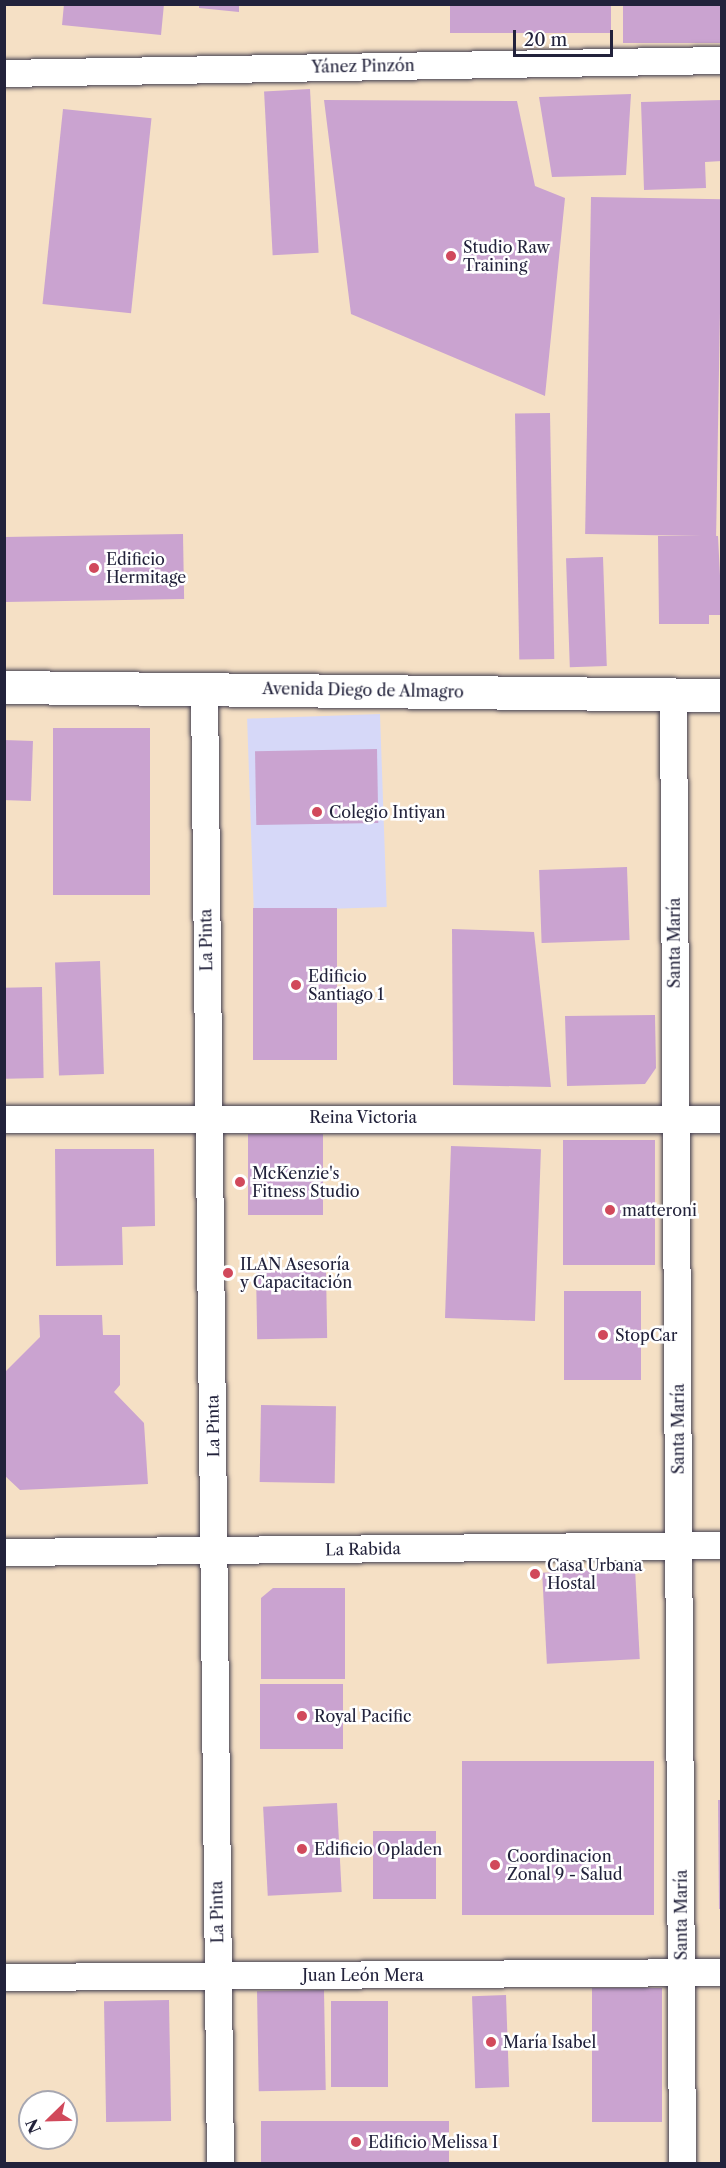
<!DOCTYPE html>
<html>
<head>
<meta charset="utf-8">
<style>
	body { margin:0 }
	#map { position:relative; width:726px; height:2168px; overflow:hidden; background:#f5e0c5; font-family:"Libre Caslon Text",serif }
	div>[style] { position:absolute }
	.built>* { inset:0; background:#d6d8f8; transform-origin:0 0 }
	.building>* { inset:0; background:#caa3d0; transform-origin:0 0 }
	.roads { filter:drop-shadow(0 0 2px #423e50) drop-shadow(0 0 2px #423e50) }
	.street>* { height:27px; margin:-13.5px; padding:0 13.5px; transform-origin:13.5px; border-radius:13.5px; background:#fff }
	.secondary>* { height:33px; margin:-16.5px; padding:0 16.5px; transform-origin:16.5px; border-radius:16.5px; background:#fff }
	.dots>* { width:16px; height:16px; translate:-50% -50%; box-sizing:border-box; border:3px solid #fff; border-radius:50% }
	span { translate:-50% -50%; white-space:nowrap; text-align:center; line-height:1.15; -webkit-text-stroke:5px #fff; paint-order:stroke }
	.street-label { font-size:16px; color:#22223b }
	.poi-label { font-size:16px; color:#22223b }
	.left { translate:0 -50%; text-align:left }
	.frame { position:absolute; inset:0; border:6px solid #22223b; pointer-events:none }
	.north { position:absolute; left:18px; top:2090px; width:60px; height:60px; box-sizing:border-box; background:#fff; border:2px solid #a7a7b1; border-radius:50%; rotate:247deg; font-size:16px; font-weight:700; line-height:24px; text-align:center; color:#22223b }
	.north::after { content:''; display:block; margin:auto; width:21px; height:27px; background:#d1495b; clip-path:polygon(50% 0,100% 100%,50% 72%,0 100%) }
	.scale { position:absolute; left:513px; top:30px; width:100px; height:27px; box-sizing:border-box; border:3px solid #22223b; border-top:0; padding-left:8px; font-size:18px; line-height:21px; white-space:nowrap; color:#22223b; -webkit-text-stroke:4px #fff; paint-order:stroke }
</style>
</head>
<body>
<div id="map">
	<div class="built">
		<div style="left:380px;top:714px;width:193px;height:133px;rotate:88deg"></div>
	</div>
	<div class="building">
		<div style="clip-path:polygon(64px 4px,164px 4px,161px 35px,62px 25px)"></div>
		<div style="clip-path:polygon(199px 4px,239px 4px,239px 12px,199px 8px)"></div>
		<div style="left:450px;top:4px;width:161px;height:29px"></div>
		<div style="left:623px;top:4px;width:99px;height:39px"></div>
		<div style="left:310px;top:89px;width:164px;height:46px;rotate:87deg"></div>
		<div style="clip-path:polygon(631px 94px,626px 175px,552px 177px,539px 97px)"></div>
		<div style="clip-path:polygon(324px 100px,517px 101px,535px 186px,565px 198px,545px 396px,351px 314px)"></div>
		<div style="clip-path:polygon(722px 100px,722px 161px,705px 162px,706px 188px,644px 190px,641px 102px)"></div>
		<div style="left:63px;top:109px;width:89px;height:196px;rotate:6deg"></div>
		<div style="left:591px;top:197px;width:131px;height:337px;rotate:1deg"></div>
		<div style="left:550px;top:413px;width:246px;height:35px;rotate:89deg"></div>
		<div style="left:183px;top:534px;width:65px;height:179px;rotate:89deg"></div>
		<div style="clip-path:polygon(658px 536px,718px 536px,722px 615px,709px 615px,709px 624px,659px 624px)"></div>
		<div style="left:603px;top:557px;width:109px;height:37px;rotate:88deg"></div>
		<div style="left:53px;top:728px;width:97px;height:167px"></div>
		<div style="left:4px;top:740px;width:29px;height:60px;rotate:2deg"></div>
		<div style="left:377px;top:749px;width:74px;height:122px;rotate:89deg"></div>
		<div style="left:627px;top:867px;width:73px;height:88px;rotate:88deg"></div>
		<div style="left:337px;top:908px;width:152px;height:84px;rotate:90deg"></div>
		<div style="clip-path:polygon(452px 929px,534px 932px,551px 1087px,453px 1085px)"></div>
		<div style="left:100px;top:961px;width:113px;height:45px;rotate:88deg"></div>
		<div style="left:42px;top:987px;width:91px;height:38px;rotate:89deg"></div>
		<div style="clip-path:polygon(655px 1015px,656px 1068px,645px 1084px,567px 1086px,565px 1016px)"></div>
		<div style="left:248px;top:1134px;width:75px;height:81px"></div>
		<div style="left:655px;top:1140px;width:125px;height:92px;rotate:90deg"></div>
		<div style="left:451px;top:1146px;width:90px;height:172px;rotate:2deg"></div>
		<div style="clip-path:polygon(55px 1149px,154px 1149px,155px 1226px,122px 1227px,123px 1265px,56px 1266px)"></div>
		<div style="left:326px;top:1270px;width:68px;height:70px;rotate:89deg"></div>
		<div style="left:564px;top:1291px;width:77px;height:89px"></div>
		<div style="clip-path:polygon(39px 1315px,102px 1315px,103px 1335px,120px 1335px,120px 1385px,114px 1392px,144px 1423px,148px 1484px,20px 1490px,4px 1475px,4px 1373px,40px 1337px)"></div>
		<div style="left:261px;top:1405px;width:75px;height:77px;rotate:1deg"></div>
		<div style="left:635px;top:1568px;width:91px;height:93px;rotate:87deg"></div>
		<div style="clip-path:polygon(273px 1588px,345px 1588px,345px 1679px,261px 1679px,261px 1598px)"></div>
		<div style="left:260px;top:1684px;width:83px;height:65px"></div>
		<div style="left:462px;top:1761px;width:192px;height:154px"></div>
		<div style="clip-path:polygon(718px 1800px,722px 1800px,722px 1909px,719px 1909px)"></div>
		<div style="left:337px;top:1803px;width:89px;height:74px;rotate:87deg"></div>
		<div style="left:373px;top:1831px;width:63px;height:68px"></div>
		<div style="left:592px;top:1988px;width:70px;height:134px"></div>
		<div style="left:324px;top:1990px;width:100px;height:67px;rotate:89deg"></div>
		<div style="left:506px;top:1995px;width:92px;height:34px;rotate:88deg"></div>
		<div style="left:169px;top:2000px;width:121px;height:65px;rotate:89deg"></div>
		<div style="left:331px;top:2001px;width:57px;height:86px"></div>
		<div style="left:261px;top:2121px;width:188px;height:43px"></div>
	</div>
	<div class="roads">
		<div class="street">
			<div style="left:4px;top:73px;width:718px;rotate:-1.04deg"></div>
			<div style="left:204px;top:688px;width:1476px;rotate:89.38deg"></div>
			<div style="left:673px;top:694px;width:1470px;rotate:89.65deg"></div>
			<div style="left:4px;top:1119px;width:718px"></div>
			<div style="left:4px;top:1552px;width:718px;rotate:-0.56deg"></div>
			<div style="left:4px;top:1977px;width:718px;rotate:-0.4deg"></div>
		</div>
		<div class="secondary">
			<div style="left:4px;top:687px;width:718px;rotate:0.64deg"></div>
		</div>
	</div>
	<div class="dots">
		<div style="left:451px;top:256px;background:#d1495b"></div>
		<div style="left:94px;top:568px;background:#d1495b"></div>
		<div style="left:317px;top:812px;background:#d1495b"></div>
		<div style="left:296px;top:985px;background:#d1495b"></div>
		<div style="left:240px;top:1182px;background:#d1495b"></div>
		<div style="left:610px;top:1210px;background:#d1495b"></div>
		<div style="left:228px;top:1273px;background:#d1495b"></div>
		<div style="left:603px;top:1335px;background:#d1495b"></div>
		<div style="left:535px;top:1574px;background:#d1495b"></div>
		<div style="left:302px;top:1716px;background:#d1495b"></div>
		<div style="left:302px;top:1849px;background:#d1495b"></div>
		<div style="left:495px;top:1865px;background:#d1495b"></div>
		<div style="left:491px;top:2042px;background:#d1495b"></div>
		<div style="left:356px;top:2142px;background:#d1495b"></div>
	</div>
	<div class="street-label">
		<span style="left:363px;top:66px;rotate:-1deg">Yánez Pinzón</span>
		<span style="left:363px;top:690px;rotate:1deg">Avenida Diego de Almagro</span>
		<span style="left:206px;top:940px;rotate:-91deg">La Pinta</span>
		<span style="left:674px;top:943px;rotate:-90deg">Santa María</span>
		<span style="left:363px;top:1117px">Reina Victoria</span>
		<span style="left:213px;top:1426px;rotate:-91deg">La Pinta</span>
		<span style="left:678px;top:1429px;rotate:-90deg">Santa María</span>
		<span style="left:363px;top:1549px;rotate:-1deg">La Rabida</span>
		<span style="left:217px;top:1912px;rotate:-91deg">La Pinta</span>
		<span style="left:681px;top:1915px;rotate:-90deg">Santa María</span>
		<span style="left:363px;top:1975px">Juan León Mera</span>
	</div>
	<div class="poi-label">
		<span class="left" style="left:463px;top:256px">Studio Raw<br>Training</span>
		<span class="left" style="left:106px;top:568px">Edificio<br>Hermitage</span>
		<span class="left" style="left:329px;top:812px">Colegio Intiyan</span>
		<span class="left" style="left:308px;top:985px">Edificio<br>Santiago 1</span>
		<span class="left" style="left:252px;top:1182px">McKenzie's<br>Fitness Studio</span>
		<span class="left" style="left:622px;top:1210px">matteroni</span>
		<span class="left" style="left:240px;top:1273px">ILAN Asesoría<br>y Capacitación</span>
		<span class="left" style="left:615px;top:1335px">StopCar</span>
		<span class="left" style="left:547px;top:1574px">Casa Urbana<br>Hostal</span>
		<span class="left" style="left:314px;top:1716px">Royal Pacific</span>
		<span class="left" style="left:314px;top:1849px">Edificio Opladen</span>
		<span class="left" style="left:507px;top:1865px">Coordinacion<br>Zonal 9 - Salud</span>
		<span class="left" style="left:503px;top:2042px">María Isabel</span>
		<span class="left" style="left:368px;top:2142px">Edificio Melissa I</span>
	</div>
	<div class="frame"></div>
	<div class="north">N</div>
	<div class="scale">20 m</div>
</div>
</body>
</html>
